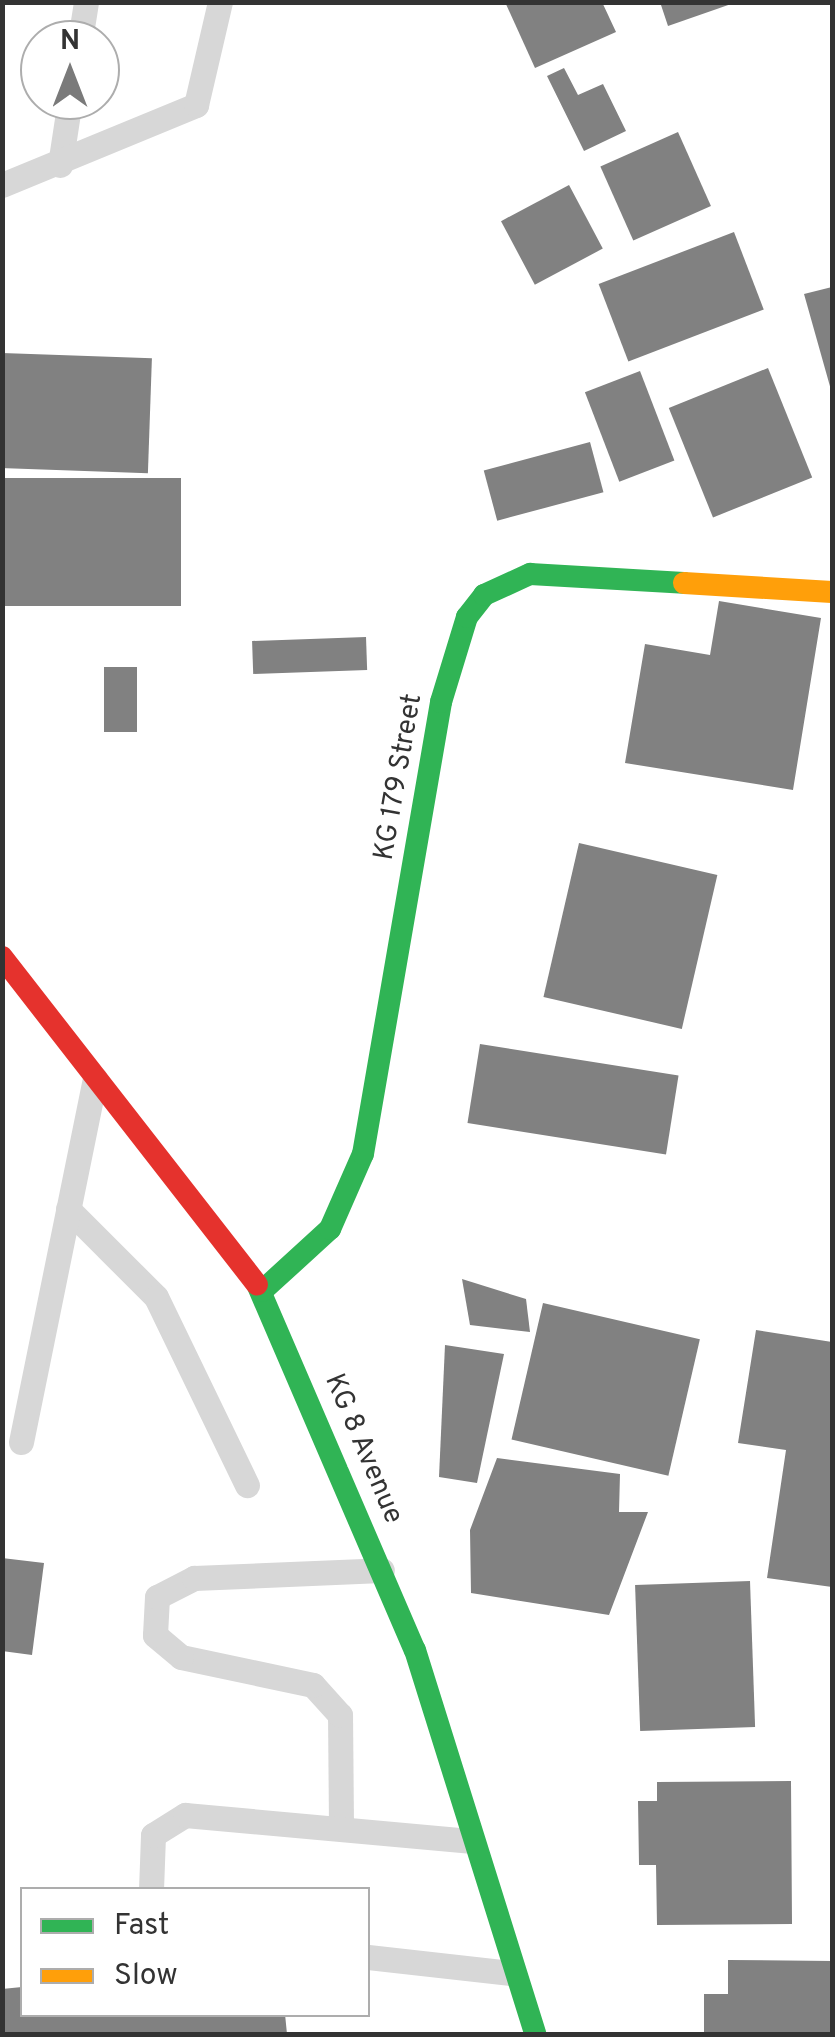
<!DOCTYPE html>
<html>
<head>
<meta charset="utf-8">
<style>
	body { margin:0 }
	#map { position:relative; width:835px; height:2037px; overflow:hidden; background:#fff; font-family:Overpass,sans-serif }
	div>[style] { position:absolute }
	.building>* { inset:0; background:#818181; transform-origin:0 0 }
	.lane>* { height:25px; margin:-12.5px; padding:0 12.5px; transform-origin:12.5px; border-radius:12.5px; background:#d7d7d7 }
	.fast>* { height:22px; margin:-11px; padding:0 11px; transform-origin:11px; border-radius:11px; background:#30b455 }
	.slow>* { height:22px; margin:-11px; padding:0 11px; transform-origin:11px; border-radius:11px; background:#ff9f0a }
	.jam>* { height:22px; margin:-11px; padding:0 11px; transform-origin:11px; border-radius:11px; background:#e5322d }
	span { translate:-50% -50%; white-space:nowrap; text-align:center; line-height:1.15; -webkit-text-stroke:10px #fff; paint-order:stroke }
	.street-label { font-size:28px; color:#333 }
	.frame { position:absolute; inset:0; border:5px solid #333; pointer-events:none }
	.legend { position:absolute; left:20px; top:1887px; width:350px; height:130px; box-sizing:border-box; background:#fff; border:2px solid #adadad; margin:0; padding:12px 18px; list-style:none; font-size:30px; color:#333 }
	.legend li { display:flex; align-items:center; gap:20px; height:50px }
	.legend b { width:50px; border:2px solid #adadad }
	.north { position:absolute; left:20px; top:20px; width:100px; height:100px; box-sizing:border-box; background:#fff; border:2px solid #adadad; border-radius:50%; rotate:0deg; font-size:28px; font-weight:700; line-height:40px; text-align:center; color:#333 }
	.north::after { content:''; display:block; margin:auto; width:35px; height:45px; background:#7a7a7a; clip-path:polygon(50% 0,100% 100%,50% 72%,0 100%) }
</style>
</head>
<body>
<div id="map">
	<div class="building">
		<div style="clip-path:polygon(505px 2px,602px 2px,616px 32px,535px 68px)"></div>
		<div style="clip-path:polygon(660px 2px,734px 2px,734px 3px,668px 26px)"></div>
		<div style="clip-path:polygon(564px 68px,578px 95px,603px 84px,626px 131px,584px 151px,547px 76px)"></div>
		<div style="left:678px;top:132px;width:81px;height:85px;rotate:66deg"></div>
		<div style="left:569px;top:185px;width:72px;height:77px;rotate:62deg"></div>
		<div style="left:734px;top:232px;width:83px;height:145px;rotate:69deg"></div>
		<div style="clip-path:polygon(832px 287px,832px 390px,831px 390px,804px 294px)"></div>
		<div style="left:2px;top:353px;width:150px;height:115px;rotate:2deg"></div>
		<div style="left:768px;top:368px;width:118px;height:107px;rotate:68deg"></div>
		<div style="left:640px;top:371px;width:96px;height:59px;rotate:69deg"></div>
		<div style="left:590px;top:442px;width:52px;height:110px;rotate:75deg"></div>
		<div style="left:181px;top:478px;width:128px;height:179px;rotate:90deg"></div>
		<div style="clip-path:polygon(719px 601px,821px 618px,793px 790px,625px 763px,645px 644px,710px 655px)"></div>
		<div style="left:366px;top:637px;width:33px;height:114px;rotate:88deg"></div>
		<div style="left:104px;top:667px;width:33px;height:65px"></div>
		<div style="left:579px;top:843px;width:142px;height:158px;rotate:13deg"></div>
		<div style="left:480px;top:1044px;width:201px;height:80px;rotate:9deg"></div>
		<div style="clip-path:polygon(462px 1279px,526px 1299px,530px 1332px,470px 1325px)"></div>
		<div style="left:543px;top:1303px;width:161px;height:140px;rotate:13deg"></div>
		<div style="clip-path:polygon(756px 1330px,832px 1342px,832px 1587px,767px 1578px,786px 1450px,738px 1443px)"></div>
		<div style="clip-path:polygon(445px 1345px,504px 1354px,477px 1483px,439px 1477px)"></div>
		<div style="clip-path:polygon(497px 1458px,620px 1474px,619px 1512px,648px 1512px,609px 1615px,471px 1593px,470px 1530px)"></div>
		<div style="clip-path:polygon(2px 1558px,44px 1563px,32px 1655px,2px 1651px)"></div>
		<div style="left:750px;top:1581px;width:146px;height:115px;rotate:88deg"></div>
		<div style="clip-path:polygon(791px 1781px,792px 1924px,657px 1925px,656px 1865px,639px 1865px,638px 1801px,657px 1801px,657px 1782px)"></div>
		<div style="clip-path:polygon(728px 1960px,832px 1961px,832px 2034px,704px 2034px,704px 1994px,728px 1994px)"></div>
		<div style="clip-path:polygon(22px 1987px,22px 2014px,285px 2014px,287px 2034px,2px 2034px,2px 1989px)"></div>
	</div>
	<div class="lane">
		<div style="left:80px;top:40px;width:38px;rotate:-81deg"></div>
		<div style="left:60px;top:165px;width:66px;rotate:-81.3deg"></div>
		<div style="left:2px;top:185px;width:210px;rotate:-22.4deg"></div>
		<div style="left:196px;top:105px;width:106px;rotate:-76.9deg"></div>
		<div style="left:68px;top:1209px;width:124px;rotate:45deg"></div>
		<div style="left:156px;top:1297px;width:209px;rotate:64.2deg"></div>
		<div style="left:21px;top:1442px;width:371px;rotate:-78.5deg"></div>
		<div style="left:341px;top:1826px;width:111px;rotate:-90.5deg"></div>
		<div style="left:340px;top:1715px;width:40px;rotate:-132deg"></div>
		<div style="left:313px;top:1685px;width:135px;rotate:-168deg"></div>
		<div style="left:181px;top:1657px;width:34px;rotate:-140deg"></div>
		<div style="left:155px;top:1635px;width:38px;rotate:-87deg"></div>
		<div style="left:157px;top:1597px;width:42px;rotate:-27.2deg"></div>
		<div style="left:194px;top:1578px;width:188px;rotate:-2.4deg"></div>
		<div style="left:151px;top:1890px;width:55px;rotate:-87.9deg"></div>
		<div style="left:153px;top:1835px;width:38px;rotate:-32deg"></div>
		<div style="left:185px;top:1815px;width:286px;rotate:5.2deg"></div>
		<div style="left:368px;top:1957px;width:144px;rotate:6.4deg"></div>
	</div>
	<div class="fast">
		<div style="left:257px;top:1284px;width:399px;rotate:66.7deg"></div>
		<div style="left:415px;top:1650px;width:402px;rotate:72.6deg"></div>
		<div style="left:262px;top:1291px;width:92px;rotate:-42.4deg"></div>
		<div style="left:330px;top:1229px;width:82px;rotate:-66.3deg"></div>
		<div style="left:363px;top:1154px;width:459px;rotate:-80.2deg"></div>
		<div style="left:441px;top:702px;width:89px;rotate:-73deg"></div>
		<div style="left:467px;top:617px;width:28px;rotate:-52deg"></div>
		<div style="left:484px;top:595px;width:51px;rotate:-24.5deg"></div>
		<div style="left:530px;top:574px;width:154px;rotate:3.3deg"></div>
	</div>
	<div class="slow">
		<div style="left:684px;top:583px;width:148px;rotate:3.5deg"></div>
	</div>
	<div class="jam">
		<div style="left:2px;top:957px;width:415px;rotate:52.1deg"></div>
	</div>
	<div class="street-label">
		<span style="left:399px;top:777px;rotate:-80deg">KG 179 Street</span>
		<span style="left:363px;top:1449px;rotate:67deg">KG 8 Avenue</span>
	</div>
	<div class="frame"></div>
	<ul class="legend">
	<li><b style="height:12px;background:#30b455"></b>Fast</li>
	<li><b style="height:12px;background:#ff9f0a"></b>Slow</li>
	</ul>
	<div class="north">N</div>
</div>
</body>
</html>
